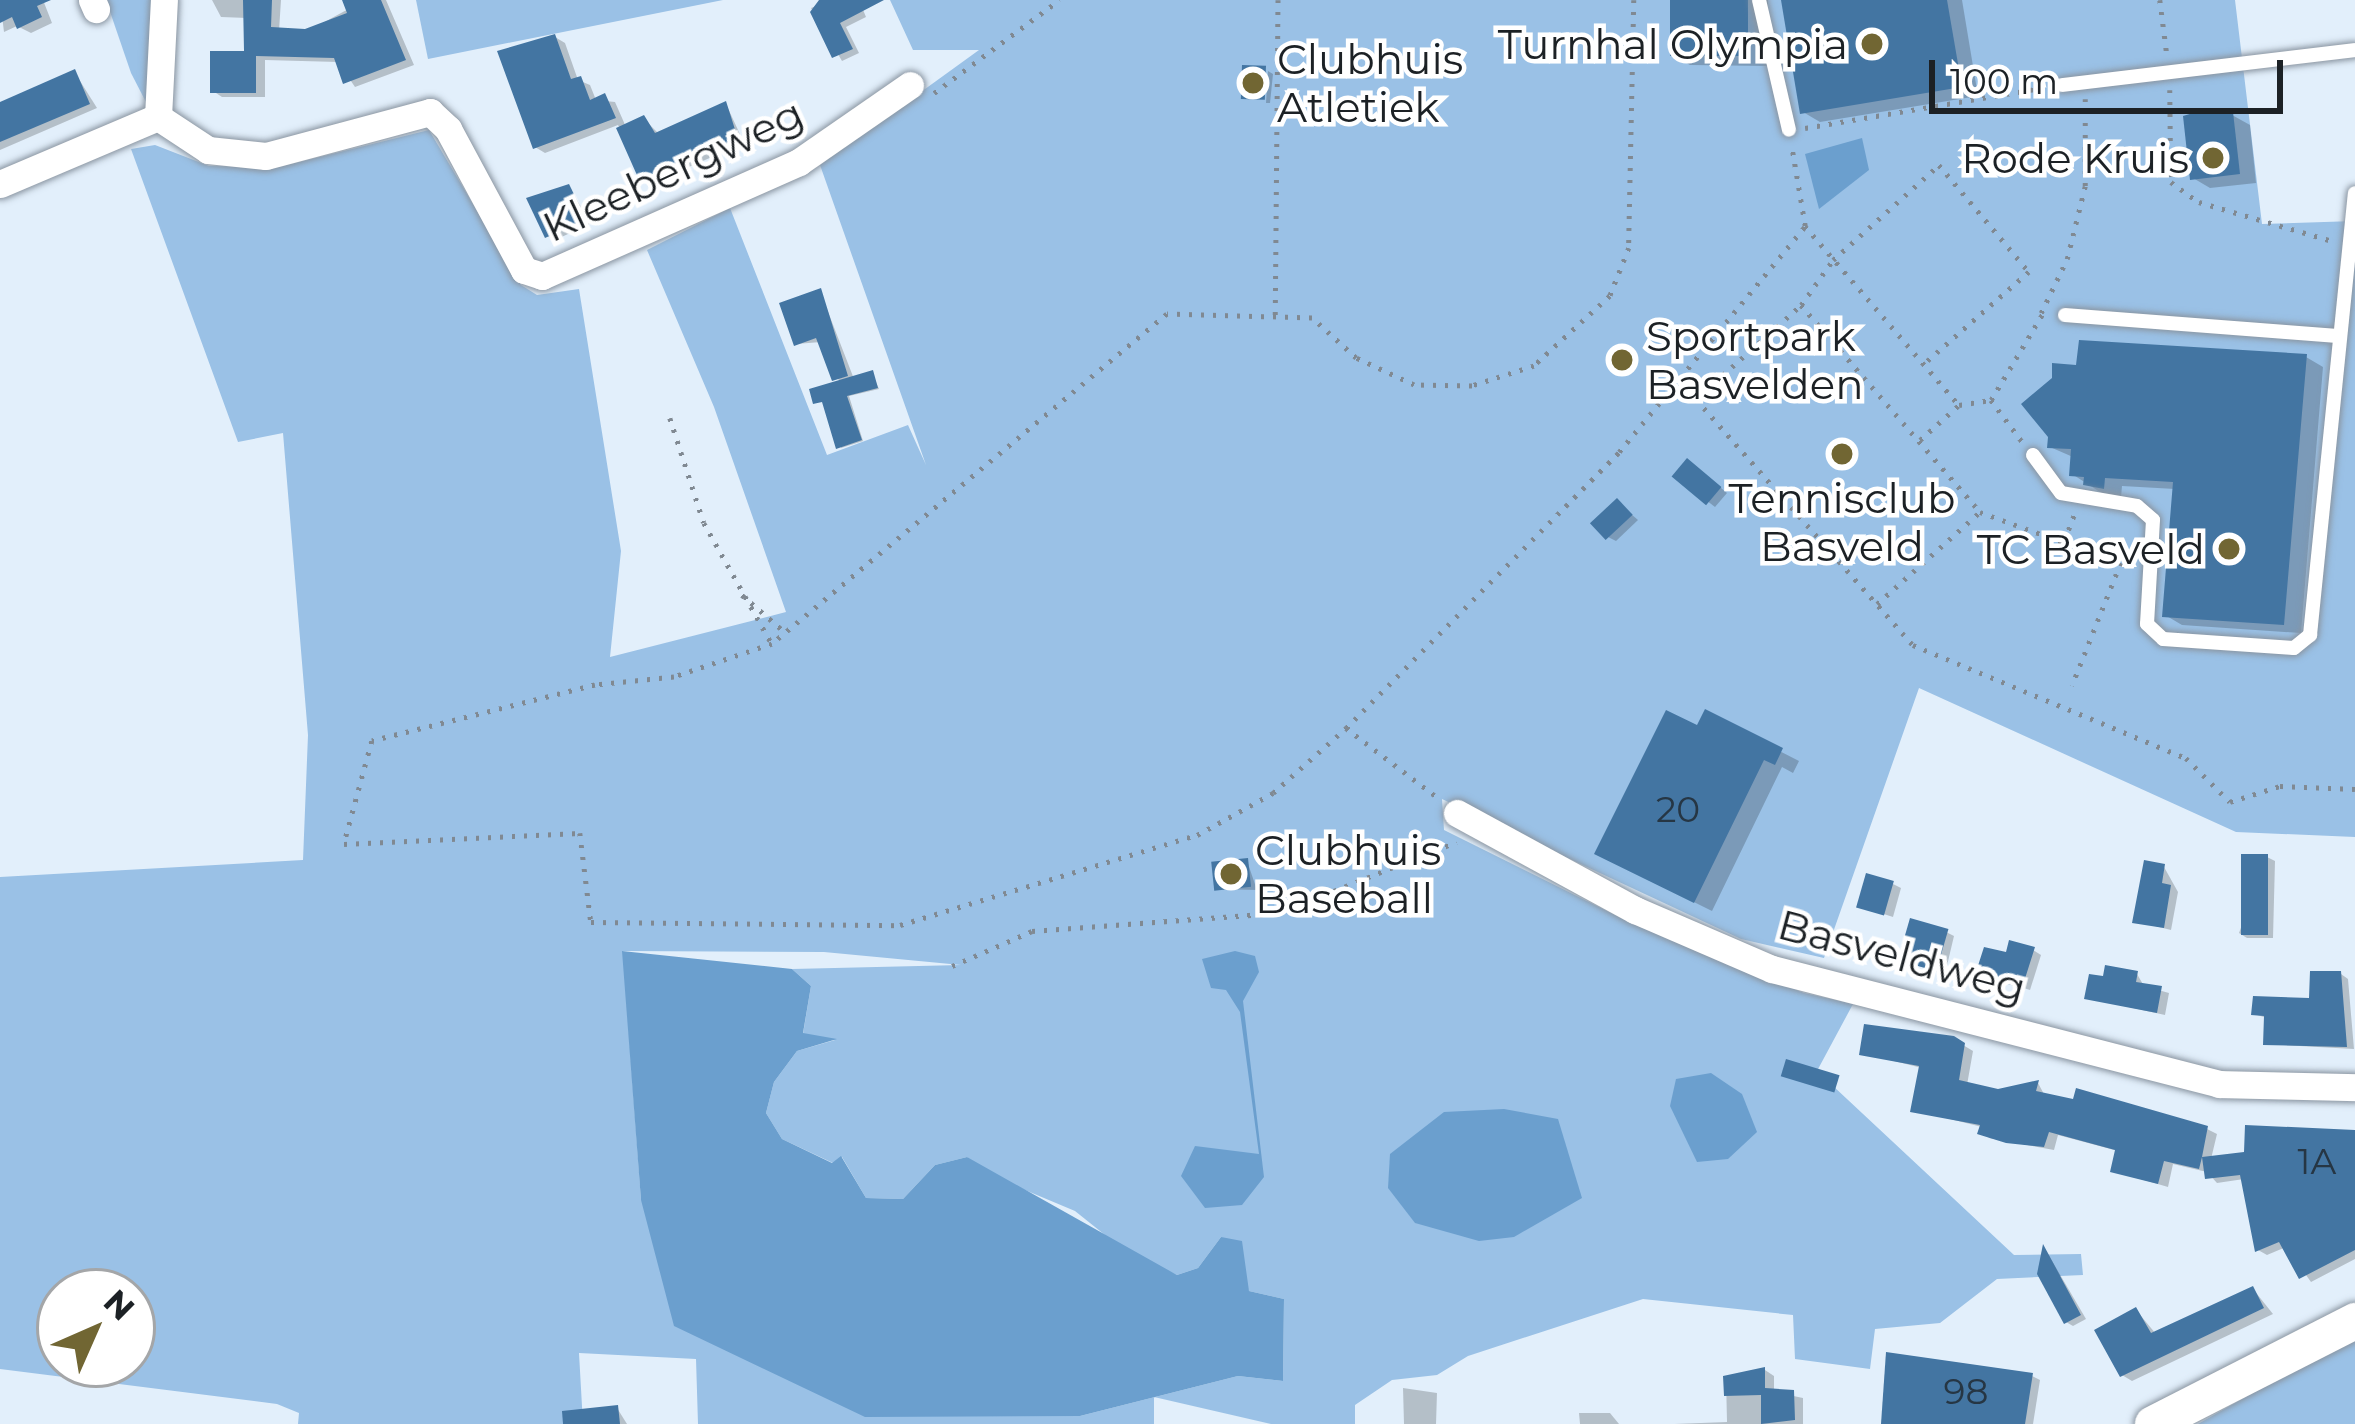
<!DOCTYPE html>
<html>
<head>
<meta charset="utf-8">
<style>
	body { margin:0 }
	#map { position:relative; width:2355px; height:1424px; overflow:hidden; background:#e2effb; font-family:Montserrat,sans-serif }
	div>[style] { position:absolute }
	.green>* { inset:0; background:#9ac1e6 }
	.water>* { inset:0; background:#6b9fce }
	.shadow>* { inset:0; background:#0003 }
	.building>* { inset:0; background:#4375a2; transform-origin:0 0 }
	.path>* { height:4.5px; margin-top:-2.25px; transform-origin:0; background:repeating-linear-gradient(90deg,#808992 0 3px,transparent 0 12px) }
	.roads { filter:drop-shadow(0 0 3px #8a95a1) drop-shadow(0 0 3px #8a95a1) }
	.lane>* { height:14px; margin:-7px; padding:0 7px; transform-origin:7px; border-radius:7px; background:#fff }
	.street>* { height:27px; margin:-13.5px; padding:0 13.5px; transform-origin:13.5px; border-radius:13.5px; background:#fff }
	.secondary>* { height:36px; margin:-18px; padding:0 18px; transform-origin:18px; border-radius:18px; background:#fff }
	.dots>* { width:33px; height:33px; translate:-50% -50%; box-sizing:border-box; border:6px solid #fff; border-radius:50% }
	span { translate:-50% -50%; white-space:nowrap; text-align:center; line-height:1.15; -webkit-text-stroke:9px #fff; paint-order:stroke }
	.number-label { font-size:36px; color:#263644 }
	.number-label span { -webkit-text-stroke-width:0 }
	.poi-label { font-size:42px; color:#1c2125 }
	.right { translate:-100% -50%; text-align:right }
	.left { translate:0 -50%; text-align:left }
	.street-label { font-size:42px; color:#1c2125 }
	.north { position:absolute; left:36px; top:1268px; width:120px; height:120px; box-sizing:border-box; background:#fff; border:3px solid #a4a6a8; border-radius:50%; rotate:45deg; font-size:33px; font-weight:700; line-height:48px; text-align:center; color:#1c2125 }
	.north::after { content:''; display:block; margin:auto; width:42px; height:54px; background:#716633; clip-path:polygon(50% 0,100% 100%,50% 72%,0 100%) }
	.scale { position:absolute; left:1929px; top:60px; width:354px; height:54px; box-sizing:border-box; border:6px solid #1c2125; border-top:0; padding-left:15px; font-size:36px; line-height:42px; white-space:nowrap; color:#1c2125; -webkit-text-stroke:9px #fff; paint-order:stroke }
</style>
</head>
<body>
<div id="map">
	<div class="green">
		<div style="clip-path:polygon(106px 0,153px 0,148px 106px,131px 73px)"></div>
		<div style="clip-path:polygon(416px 0,723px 0,428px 59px)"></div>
		<div style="clip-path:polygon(evenodd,890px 0,2235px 0,2262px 224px,2355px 221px,2355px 837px,2236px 832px,1919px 688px,1824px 958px,1741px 939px,1442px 799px,1444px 830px,1633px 924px,1804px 993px,1853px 1004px,1817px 1071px,2014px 1255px,2081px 1254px,2083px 1275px,1997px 1279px,1940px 1323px,1875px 1329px,1870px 1369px,1795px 1359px,1793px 1315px,1643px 1299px,1468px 1356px,1437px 1375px,1392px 1380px,1355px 1405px,1355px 1424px,1271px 1424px,1154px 1397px,1154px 1424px,698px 1424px,696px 1359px,579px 1353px,583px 1424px,298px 1424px,299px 1413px,277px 1404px,0 1369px,0 877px,303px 860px,308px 735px,283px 433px,238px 442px,131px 149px,155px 145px,209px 166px,279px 167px,429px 130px,521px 285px,537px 295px,579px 289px,621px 551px,610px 657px,786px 612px,714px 407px,647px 250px,730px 208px,827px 455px,908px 425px,926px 465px,820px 165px,979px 50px,913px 50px,890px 0,623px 951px,824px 952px,961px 965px,792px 969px,811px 986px,803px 1034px,835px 1040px,797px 1051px,774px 1082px,766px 1113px,782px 1139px,833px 1163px,842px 1157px,866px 1198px,903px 1199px,935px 1165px,967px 1157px,987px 1174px,1075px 1211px,1125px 1251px,1177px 1275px,1198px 1268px,1221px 1237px,1249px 1291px,1284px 1299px,1283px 1381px,1238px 1376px,1080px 1416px,641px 1200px,623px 951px,890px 0,60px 1292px,132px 1292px,132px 1364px,60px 1364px,60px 1292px)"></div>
		<div style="clip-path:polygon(2355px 1335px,2355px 1424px,2198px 1424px)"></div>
	</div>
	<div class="water">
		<div style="clip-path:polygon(1862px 138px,1869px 170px,1819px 209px,1805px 154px)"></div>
		<div style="clip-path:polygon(622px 951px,792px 969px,811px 986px,803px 1033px,837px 1039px,797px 1051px,774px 1082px,766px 1113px,782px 1139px,832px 1163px,841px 1156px,866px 1198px,903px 1199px,935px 1165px,967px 1157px,1177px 1275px,1198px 1268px,1221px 1237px,1242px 1241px,1249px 1291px,1284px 1299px,1283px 1381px,1238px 1376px,1080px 1416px,865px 1417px,674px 1326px,641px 1200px)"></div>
		<div style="clip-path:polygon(1235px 951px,1255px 956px,1259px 972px,1243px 1001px,1264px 1177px,1242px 1205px,1205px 1208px,1181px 1176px,1195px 1146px,1259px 1154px,1240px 1012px,1226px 990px,1211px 988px,1202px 959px)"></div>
		<div style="clip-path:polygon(1711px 1073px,1742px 1094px,1757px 1132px,1728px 1159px,1697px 1162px,1670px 1106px,1676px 1079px)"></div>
		<div style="clip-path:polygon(1504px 1109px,1558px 1119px,1582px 1198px,1514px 1237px,1479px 1241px,1415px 1223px,1388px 1188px,1390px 1154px,1444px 1112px)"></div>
	</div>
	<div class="shadow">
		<div style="clip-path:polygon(0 0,43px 0,52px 23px,31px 33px,17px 26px,4px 32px)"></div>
		<div style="clip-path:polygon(212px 0,281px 0,279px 31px,306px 32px,365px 0,386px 0,414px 65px,355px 87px,338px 62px,265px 60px,265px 97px,222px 97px,213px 91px,247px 54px,247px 18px,221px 17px)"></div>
		<div style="clip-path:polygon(833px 0,859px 0,866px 17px,846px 27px,859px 53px,842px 61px,811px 8px)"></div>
		<div style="clip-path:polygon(1673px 0,1768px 0,1767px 66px,1690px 65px,1672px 55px)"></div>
		<div style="clip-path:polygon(1784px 0,1962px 0,1978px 96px,1820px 122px,1803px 112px)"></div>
		<div style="clip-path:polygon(555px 37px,565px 43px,578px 80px,590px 85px,596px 100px,615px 102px,626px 127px,644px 119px,659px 134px,726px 104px,744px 143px,650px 184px,618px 125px,545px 153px,535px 147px)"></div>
		<div style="clip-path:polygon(1268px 71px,1273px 74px,1270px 103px,1266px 103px)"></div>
		<div style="clip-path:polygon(75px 73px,97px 108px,0 150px,0 105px)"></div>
		<div style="clip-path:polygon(2232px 115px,2250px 125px,2256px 183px,2210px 188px,2193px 178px)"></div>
		<div style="clip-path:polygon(569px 188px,592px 223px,555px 240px,547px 236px)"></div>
		<div style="clip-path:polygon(820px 291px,854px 379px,872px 373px,879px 389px,849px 396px,863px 441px,841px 448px,825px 402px,816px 402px,840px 383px,821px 342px,796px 344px)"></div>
		<div style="clip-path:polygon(2306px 357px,2323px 367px,2301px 633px,2182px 625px,2165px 615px,2175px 489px,2122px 486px,2121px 497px,2103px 494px,2072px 474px,2073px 457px,2050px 447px,2078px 368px)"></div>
		<div style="clip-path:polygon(1696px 467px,1727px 493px,1715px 507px,1676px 477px)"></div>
		<div style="clip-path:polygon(1617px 502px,1638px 520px,1616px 541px,1608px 537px)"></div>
		<div style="clip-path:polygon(1706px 713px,1799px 761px,1793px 773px,1782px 767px,1712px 911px,1615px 863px)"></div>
		<div style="clip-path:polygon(2267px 857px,2275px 861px,2273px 938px,2247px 938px,2239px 933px)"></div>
		<div style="clip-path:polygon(1247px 861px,1257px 890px,1216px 889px)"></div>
		<div style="clip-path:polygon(2164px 867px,2178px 892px,2171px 930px,2135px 921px)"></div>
		<div style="clip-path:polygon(1893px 884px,1901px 888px,1893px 917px,1859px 906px)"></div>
		<div style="clip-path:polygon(1946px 932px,1954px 936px,1945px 974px,1909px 963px)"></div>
		<div style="clip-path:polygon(2033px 950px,2041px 955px,2030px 990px,1979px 974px)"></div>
		<div style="clip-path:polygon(2137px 974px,2144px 986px,2169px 993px,2165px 1015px,2087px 998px)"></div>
		<div style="clip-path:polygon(2341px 974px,2348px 979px,2354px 1049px,2266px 1044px,2267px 1018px,2254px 1014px,2312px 1002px)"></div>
		<div style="clip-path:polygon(1953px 1039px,1973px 1051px,1967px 1085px,1998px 1092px,2038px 1083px,2045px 1096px,2207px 1129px,2217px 1134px,2211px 1159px,2355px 1132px,2355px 1259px,2311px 1282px,2286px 1247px,2267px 1255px,2258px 1250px,2244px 1179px,2217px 1183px,2207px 1172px,2173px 1164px,2168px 1187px,2113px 1171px,2118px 1151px,2058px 1135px,2054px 1150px,1989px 1138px,1982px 1127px,1914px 1110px,1922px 1068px,1862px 1053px)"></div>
		<div style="clip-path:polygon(2045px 1249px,2086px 1319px,2073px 1326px,2066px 1322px)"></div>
		<div style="clip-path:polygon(2253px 1289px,2273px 1314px,2132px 1381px,2122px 1375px,2136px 1310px,2156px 1334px)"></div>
		<div style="clip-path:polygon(1765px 1370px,1774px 1376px,1774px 1392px,1803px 1398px,1803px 1424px,1674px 1424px,1727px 1422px,1726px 1379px)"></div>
		<div style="clip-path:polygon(2032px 1376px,2040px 1380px,2033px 1424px,1884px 1424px)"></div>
		<div style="clip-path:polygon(1403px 1388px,1437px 1393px,1436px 1424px,1404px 1424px)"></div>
		<div style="clip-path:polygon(617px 1408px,627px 1424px,592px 1424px)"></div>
		<div style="clip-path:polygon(1579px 1413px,1610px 1413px,1619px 1424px,1580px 1424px)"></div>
	</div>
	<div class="building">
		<div style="clip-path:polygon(0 0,51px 0,37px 6px,42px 17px,17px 29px,12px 17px,0 23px)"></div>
		<div style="clip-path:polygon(243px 0,272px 0,271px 27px,305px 29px,347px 13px,342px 0,381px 0,406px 60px,343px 84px,334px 58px,256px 56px,256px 93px,210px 93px,210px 51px,244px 51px)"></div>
		<div style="clip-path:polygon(819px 0,884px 0,840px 23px,853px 49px,832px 58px,810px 12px)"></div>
		<div style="left:1670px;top:0;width:78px;height:56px"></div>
		<div style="clip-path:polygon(1781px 0,1947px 0,1962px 87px,1800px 114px)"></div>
		<div style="clip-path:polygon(555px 34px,571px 79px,581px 76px,590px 100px,605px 93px,616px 118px,533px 149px,497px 51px)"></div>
		<div style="left:1242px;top:65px;width:24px;height:34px;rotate:2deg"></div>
		<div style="clip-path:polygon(75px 69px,90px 104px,0 142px,0 102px)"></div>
		<div style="clip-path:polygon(726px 101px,738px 139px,640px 182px,616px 128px,644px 115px,655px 133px)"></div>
		<div style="clip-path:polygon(2210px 108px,2233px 112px,2240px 174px,2190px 180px,2183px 116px)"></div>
		<div style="clip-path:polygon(569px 184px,586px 219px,545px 238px,526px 198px)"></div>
		<div style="clip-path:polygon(821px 288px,848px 376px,832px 381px,816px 338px,794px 346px,779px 303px)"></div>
		<div style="clip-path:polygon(2079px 340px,2307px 354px,2284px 625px,2162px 617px,2173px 482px,2105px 478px,2104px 489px,2083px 485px,2084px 477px,2069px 476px,2071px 449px,2047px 448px,2048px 437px,2021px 404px,2052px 378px,2052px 363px,2076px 365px)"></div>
		<div style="clip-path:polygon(873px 370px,878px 388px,847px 396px,862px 440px,836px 449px,822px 402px,813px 404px,809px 389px)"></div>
		<div style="left:1687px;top:458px;width:45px;height:24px;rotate:40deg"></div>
		<div style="left:1617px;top:498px;width:23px;height:37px;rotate:47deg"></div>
		<div style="clip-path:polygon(1705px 709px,1783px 748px,1775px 765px,1764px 760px,1694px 903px,1594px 854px,1666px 710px,1697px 725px)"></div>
		<div style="left:2241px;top:854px;width:27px;height:81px"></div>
		<div style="left:1248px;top:858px;width:29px;height:37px;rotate:84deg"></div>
		<div style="clip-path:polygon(2144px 860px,2165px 864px,2162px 883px,2171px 885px,2164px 928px,2132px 923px)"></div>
		<div style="left:1866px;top:873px;width:29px;height:36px;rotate:16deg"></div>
		<div style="left:1910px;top:918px;width:40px;height:44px;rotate:16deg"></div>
		<div style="clip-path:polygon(2009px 940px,2035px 947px,2022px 988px,1975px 975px,1984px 947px,2006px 952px)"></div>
		<div style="clip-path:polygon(2105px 965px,2138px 971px,2136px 982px,2162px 986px,2157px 1013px,2084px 999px,2089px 974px,2103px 976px)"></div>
		<div style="clip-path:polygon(2310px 971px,2341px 971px,2347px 1047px,2263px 1045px,2264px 1016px,2251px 1015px,2253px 996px,2309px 998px)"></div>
		<div style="clip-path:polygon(1864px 1024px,1954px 1036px,1965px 1043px,1959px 1080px,1998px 1089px,2039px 1080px,2036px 1091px,2073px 1099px,2076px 1088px,2208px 1126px,2202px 1157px,2244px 1152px,2245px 1125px,2355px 1130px,2355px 1250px,2299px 1279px,2279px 1242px,2255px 1252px,2240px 1175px,2205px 1179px,2202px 1157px,2199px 1169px,2164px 1161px,2158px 1184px,2110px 1172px,2115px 1150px,2049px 1132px,2044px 1147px,2006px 1143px,1977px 1134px,1980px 1125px,1910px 1112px,1919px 1066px,1859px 1055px)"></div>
		<div style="left:1786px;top:1059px;width:56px;height:18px;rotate:17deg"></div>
		<div style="clip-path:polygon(2043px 1244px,2081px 1315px,2064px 1324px,2037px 1274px)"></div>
		<div style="clip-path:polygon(2253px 1286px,2264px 1308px,2120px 1377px,2094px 1330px,2136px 1307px,2151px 1333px)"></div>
		<div style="clip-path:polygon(1886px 1352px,2033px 1373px,2025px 1424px,1881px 1424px)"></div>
		<div style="clip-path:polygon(1765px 1367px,1765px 1388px,1794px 1390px,1795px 1420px,1761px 1424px,1761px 1395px,1724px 1396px,1723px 1376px)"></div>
		<div style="clip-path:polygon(618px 1405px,620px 1424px,563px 1424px,562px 1411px)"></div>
	</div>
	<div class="path">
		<div style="left:1634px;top:0;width:248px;rotate:91.2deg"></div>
		<div style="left:1629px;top:248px;width:52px;rotate:111.6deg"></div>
		<div style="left:1610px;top:296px;width:103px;rotate:137.4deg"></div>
		<div style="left:1534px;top:366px;width:65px;rotate:162.1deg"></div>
		<div style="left:1472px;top:386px;width:58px;rotate:-179deg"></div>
		<div style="left:1414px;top:385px;width:64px;rotate:-155deg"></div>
		<div style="left:1356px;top:358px;width:59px;rotate:-137.7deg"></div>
		<div style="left:1312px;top:318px;width:145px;rotate:-178.4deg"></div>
		<div style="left:1167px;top:314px;width:515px;rotate:140.12deg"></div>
		<div style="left:772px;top:644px;width:103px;rotate:161.4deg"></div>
		<div style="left:674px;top:677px;width:79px;rotate:174.2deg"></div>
		<div style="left:595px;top:685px;width:230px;rotate:165.9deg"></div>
		<div style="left:372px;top:741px;width:107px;rotate:105.2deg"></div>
		<div style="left:344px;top:844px;width:236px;rotate:-2.7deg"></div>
		<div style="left:580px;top:833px;width:90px;rotate:83deg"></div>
		<div style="left:591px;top:922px;width:309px;rotate:0.6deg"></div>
		<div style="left:900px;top:925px;width:310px;rotate:-16.9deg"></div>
		<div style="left:1197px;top:835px;width:87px;rotate:-28.9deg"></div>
		<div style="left:1273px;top:793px;width:98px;rotate:-41.7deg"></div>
		<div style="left:1346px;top:728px;width:388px;rotate:-45.3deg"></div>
		<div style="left:1619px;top:452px;width:293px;rotate:-50.5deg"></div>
		<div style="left:1805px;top:226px;width:78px;rotate:-99.6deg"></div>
		<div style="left:2160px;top:0;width:55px;rotate:82.7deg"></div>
		<div style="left:2170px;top:90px;width:92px;rotate:89.4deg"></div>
		<div style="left:2171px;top:182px;width:34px;rotate:36deg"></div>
		<div style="left:2199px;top:202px;width:139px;rotate:16.3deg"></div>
		<div style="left:934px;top:93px;width:156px;rotate:-36.6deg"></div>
		<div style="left:1805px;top:128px;width:240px;rotate:-9.6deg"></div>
		<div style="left:1805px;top:226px;width:236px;rotate:49.3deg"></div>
		<div style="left:1801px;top:305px;width:55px;rotate:-54.6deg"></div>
		<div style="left:1833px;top:260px;width:142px;rotate:-41.9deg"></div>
		<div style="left:1939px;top:165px;width:140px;rotate:49.9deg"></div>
		<div style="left:2029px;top:272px;width:141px;rotate:138.7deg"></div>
		<div style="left:2041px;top:313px;width:60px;rotate:-64.3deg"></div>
		<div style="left:2067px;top:259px;width:75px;rotate:-76.1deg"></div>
		<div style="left:2085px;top:186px;width:87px;rotate:-90deg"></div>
		<div style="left:1275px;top:315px;width:315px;rotate:-89.5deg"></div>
		<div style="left:1668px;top:390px;width:29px;rotate:18deg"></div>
		<div style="left:1696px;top:399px;width:328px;rotate:48.6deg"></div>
		<div style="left:1913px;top:645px;width:295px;rotate:22.5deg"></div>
		<div style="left:2186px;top:758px;width:62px;rotate:45deg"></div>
		<div style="left:2230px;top:802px;width:52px;rotate:-17.7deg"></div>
		<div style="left:2280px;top:786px;width:75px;rotate:2.3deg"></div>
		<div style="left:1696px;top:399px;width:141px;rotate:-41.8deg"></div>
		<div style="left:1801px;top:305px;width:274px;rotate:49.1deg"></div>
		<div style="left:1980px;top:512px;width:150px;rotate:19.9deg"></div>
		<div style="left:2121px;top:563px;width:132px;rotate:111.7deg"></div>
		<div style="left:1991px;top:400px;width:101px;rotate:-59.1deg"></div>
		<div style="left:1991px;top:400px;width:55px;rotate:53.1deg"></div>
		<div style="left:670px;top:418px;width:110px;rotate:72.1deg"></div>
		<div style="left:704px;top:523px;width:139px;rotate:60.7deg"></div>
		<div style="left:1920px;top:440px;width:52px;rotate:-41.9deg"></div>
		<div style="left:1959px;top:405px;width:32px;rotate:-9deg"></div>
		<div style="left:2064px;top:541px;width:30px;rotate:-69deg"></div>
		<div style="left:742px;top:595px;width:58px;rotate:40.8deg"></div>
		<div style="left:1877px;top:604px;width:138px;rotate:-41.8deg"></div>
		<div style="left:1346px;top:728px;width:114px;rotate:37.2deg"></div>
		<div style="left:952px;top:966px;width:87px;rotate:-23.6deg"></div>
		<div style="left:1032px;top:931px;width:247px;rotate:-4.2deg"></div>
		<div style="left:1278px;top:913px;width:192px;rotate:-21.7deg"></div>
	</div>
	<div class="roads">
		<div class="lane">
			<div style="left:1759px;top:0;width:133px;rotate:77deg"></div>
			<div style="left:2062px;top:85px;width:295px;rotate:-6.8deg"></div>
			<div style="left:2065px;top:315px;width:273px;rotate:4.4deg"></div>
			<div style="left:2033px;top:455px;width:47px;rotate:53.6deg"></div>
			<div style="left:2061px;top:493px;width:77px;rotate:9.7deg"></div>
			<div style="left:2137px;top:506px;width:21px;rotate:41deg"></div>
			<div style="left:2153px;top:520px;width:104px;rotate:93.3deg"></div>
			<div style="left:2147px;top:624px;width:22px;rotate:43deg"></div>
			<div style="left:2163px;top:639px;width:131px;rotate:3.9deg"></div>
			<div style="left:2294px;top:648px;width:21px;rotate:-39deg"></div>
			<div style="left:2310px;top:635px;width:444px;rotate:-84.2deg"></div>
		</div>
		<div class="street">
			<div style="left:92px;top:0;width:10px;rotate:66deg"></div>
			<div style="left:158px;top:117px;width:117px;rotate:-87.1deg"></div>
			<div style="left:0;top:184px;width:172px;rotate:-23deg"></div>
			<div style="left:158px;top:117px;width:60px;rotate:33.4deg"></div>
			<div style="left:208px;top:150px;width:58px;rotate:5.9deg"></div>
			<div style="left:266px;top:156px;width:170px;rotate:-15deg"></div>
			<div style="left:430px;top:112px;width:25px;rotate:43deg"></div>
			<div style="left:448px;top:129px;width:160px;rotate:61.7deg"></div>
			<div style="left:524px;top:270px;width:19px;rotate:18deg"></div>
			<div style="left:542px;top:276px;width:281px;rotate:-23.9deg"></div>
			<div style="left:799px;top:162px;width:135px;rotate:-34.7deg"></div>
			<div style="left:1457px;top:813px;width:203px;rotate:28.6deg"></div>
			<div style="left:1635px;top:910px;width:149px;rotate:23.3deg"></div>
			<div style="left:1772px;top:969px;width:462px;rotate:14.4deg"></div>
			<div style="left:2219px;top:1084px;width:136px;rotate:1.3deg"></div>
		</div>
		<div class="secondary">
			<div style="left:2153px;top:1424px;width:227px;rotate:-27deg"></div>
		</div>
	</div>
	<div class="dots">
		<div style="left:1872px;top:44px;background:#716633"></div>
		<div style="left:1253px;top:83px;background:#716633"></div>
		<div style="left:2213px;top:158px;background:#716633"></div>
		<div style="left:1622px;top:360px;background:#716633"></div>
		<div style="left:1842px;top:454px;background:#716633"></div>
		<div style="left:2229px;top:549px;background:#716633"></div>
		<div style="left:1231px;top:874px;background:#716633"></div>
	</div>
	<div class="number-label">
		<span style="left:1678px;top:810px">20</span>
		<span style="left:2317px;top:1162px">1A</span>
		<span style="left:1966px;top:1392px">98</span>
	</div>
	<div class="poi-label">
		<span class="right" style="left:1848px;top:44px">Turnhal Olympia</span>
		<span class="left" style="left:1277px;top:83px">Clubhuis<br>Atletiek</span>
		<span class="right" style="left:2189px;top:158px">Rode Kruis</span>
		<span class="left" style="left:1646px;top:360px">Sportpark<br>Basvelden</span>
		<span style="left:1842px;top:522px">Tennisclub<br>Basveld</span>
		<span class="right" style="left:2205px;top:549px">TC Basveld</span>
		<span class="left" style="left:1255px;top:874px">Clubhuis<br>Baseball</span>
	</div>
	<div class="street-label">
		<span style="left:673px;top:170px;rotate:-25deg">Kleebergweg</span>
		<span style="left:1902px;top:956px;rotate:15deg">Basveldweg</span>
	</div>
	<div class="north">N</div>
	<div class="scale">100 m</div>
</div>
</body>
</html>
